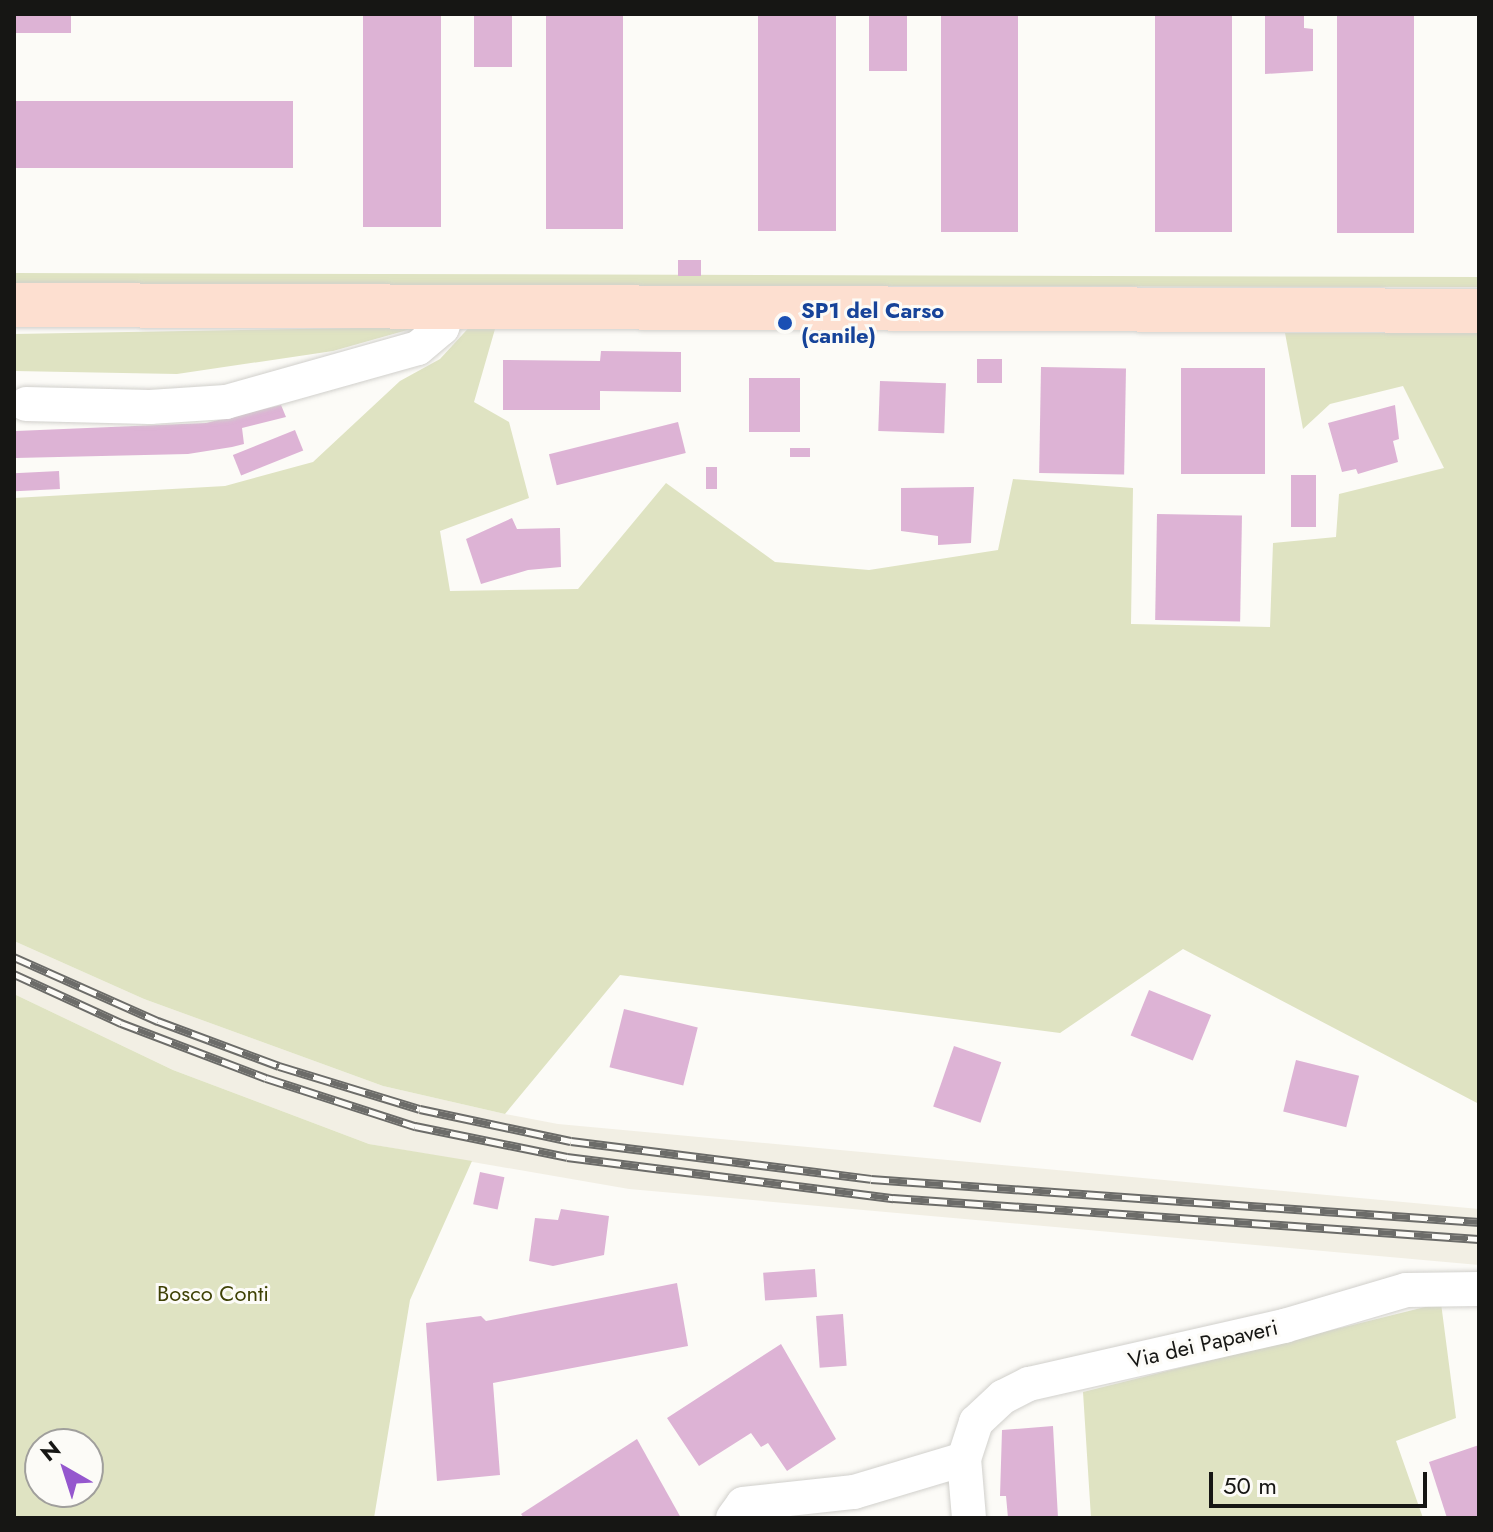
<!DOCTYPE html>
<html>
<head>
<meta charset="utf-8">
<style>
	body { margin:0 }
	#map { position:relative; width:1493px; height:1532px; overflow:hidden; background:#fcfbf7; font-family:Jost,sans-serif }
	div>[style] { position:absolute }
	.built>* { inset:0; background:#f2efe4 }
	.green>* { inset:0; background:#dfe3c2 }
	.building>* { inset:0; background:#ddb3d5; transform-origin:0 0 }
	.roads { filter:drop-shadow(0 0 2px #d1d0cc) drop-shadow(0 0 2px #d1d0cc) }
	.minor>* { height:34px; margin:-17px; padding:0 17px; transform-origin:17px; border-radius:17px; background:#fff }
	.secondary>* { height:44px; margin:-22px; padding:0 22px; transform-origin:22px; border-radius:22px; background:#fddfd0 }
	.rail>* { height:9px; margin-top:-4.5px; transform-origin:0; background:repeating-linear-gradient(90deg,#fcfbf7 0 18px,#6c6c69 0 36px); box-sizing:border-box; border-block:2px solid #6c6c69 }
	.dots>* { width:22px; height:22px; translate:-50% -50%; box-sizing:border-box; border:4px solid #fcfbf7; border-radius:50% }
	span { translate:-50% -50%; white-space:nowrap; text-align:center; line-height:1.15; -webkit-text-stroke:6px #fcfbf7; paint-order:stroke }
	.transit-label { font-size:22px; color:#164399; font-weight:700 }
	.left { translate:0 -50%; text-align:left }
	.park-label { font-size:22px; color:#3e4104 }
	.street-label { font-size:22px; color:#161614 }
	.frame { position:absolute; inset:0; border:16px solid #161614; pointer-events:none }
	.north { position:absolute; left:24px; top:1428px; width:80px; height:80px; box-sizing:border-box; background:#fcfbf7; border:2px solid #a09f9c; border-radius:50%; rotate:321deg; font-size:22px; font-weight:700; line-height:32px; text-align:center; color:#161614 }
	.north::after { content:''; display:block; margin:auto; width:28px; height:36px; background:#9557ce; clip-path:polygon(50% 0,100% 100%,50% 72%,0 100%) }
	.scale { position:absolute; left:1209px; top:1472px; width:218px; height:36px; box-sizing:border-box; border:4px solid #161614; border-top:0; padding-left:10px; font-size:24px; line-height:28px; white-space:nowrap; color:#161614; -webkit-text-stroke:6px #fcfbf7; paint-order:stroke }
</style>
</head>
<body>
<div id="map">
	<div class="built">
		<div style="clip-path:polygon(14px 941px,144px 999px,383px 1086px,505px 1114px,558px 1124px,1479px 1209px,1479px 1265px,629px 1189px,369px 1144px,173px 1070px,14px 994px)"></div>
	</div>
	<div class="green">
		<div style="clip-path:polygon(14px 273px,1479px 277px,1479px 287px,14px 285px)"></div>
		<div style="clip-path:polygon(474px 322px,495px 329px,474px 402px,509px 422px,529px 498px,440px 531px,450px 591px,578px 589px,666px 483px,775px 562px,869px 570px,998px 550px,1013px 479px,1133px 488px,1131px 624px,1270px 627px,1273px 543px,1336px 537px,1339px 494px,1444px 468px,1403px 386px,1330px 404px,1303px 429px,1285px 333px,1479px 333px,1479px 1104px,1183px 949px,1060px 1033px,620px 975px,505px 1114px,383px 1086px,144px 999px,14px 941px,14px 498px,225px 486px,313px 462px,400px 381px,440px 359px)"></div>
		<div style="clip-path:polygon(418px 327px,333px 351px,177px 374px,14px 371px,14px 334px)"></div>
		<div style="clip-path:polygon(evenodd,14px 994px,173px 1070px,369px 1144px,472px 1161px,410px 1300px,374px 1518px,14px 1518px,14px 994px,40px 1444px,88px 1444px,88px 1492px,40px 1492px,40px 1444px)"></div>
		<div style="clip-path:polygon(1441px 1303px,1456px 1418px,1396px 1441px,1423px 1518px,1091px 1518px,1083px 1392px)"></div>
	</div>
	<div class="building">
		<div style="left:14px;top:14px;width:57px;height:19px"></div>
		<div style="left:363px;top:14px;width:78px;height:213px"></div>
		<div style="left:474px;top:14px;width:38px;height:53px"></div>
		<div style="left:546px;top:14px;width:77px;height:215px"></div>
		<div style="left:758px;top:14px;width:78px;height:217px"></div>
		<div style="left:869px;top:14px;width:38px;height:57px"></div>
		<div style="left:941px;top:14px;width:77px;height:218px"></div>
		<div style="left:1155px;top:14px;width:77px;height:218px"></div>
		<div style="clip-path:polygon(1265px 14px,1304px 14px,1304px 28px,1313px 29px,1313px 71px,1265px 74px)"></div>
		<div style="left:1337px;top:14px;width:77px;height:219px"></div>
		<div style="left:293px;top:101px;width:67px;height:279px;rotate:90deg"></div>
		<div style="left:678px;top:260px;width:23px;height:16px"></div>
		<div style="clip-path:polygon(601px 351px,681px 352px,681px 392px,600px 391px,600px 410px,503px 410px,503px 360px,600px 361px)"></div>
		<div style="left:977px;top:359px;width:25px;height:24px"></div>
		<div style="left:1041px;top:367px;width:85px;height:106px;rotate:1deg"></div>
		<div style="left:1181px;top:368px;width:84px;height:106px"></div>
		<div style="left:749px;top:378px;width:51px;height:54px"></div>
		<div style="left:880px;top:381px;width:66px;height:50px;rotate:2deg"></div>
		<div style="clip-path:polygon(281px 405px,286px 417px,242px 428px,244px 444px,232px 447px,188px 454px,15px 458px,16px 431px,206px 423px)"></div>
		<div style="clip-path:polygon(1395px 405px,1399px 439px,1393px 441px,1398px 462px,1358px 474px,1356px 469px,1342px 472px,1328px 423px)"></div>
		<div style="left:678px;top:422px;width:32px;height:133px;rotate:76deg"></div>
		<div style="left:295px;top:430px;width:22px;height:67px;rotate:68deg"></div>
		<div style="left:790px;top:448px;width:20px;height:9px"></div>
		<div style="left:706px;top:467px;width:11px;height:22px"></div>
		<div style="left:59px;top:471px;width:18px;height:45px;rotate:87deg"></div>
		<div style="left:1291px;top:475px;width:25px;height:52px"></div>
		<div style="clip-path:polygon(974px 487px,971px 543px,938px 545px,938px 536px,901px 531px,901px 488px)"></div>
		<div style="left:1157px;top:514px;width:85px;height:106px;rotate:1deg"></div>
		<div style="clip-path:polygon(512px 518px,517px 529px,560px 528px,561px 567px,528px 570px,481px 584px,466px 539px)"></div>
		<div style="left:1149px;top:990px;width:67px;height:49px;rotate:22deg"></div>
		<div style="left:624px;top:1009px;width:76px;height:60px;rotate:14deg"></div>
		<div style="left:954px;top:1046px;width:50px;height:64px;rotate:19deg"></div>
		<div style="left:1296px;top:1060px;width:65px;height:53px;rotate:14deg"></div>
		<div style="left:480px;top:1172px;width:25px;height:33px;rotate:12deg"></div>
		<div style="clip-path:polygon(561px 1209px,609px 1216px,604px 1255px,553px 1266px,529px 1261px,535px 1218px,558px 1220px)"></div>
		<div style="left:815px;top:1269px;width:28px;height:52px;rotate:86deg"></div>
		<div style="clip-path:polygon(677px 1283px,688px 1346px,493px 1383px,500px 1475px,437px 1481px,426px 1323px,481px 1316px,486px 1321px)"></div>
		<div style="left:843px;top:1314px;width:52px;height:27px;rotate:86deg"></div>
		<div style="clip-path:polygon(781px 1344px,836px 1439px,787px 1471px,768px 1443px,761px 1447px,751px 1433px,699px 1466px,667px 1418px)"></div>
		<div style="clip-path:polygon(1053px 1426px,1058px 1518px,1008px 1518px,1006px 1496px,1000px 1496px,1002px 1430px)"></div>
		<div style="clip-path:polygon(637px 1439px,681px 1518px,524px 1518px,521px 1514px)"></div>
		<div style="clip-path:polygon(1479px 1445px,1479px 1518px,1447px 1518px,1429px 1462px)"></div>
	</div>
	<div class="roads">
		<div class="minor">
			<div style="left:26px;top:404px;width:124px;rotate:1.4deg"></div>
			<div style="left:150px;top:407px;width:76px;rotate:-3.8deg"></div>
			<div style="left:226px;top:402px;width:199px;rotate:-15.7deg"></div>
			<div style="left:418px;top:348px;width:31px;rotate:-40deg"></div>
			<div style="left:442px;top:328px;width:23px;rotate:-72deg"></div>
			<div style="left:733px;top:1518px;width:17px;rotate:-54deg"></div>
			<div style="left:743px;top:1504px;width:112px;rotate:-6.2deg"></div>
			<div style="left:854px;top:1492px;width:115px;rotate:-16.7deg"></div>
			<div style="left:969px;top:1518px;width:59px;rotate:-94.8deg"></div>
			<div style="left:964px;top:1459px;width:39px;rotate:-72deg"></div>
			<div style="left:976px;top:1422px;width:37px;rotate:-43deg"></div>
			<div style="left:1003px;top:1397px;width:29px;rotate:-27deg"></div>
			<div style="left:1029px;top:1384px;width:262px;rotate:-12.8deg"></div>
			<div style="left:1284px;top:1326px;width:127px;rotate:-16.4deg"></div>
			<div style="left:1406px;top:1290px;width:73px;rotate:-0.8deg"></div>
		</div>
		<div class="secondary">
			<div style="left:14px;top:305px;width:1465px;rotate:0.23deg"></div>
		</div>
	</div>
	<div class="rail">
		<div style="left:14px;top:957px;width:158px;rotate:24deg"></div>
		<div style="left:158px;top:1021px;width:129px;rotate:20.4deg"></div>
		<div style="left:279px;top:1066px;width:147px;rotate:17deg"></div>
		<div style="left:420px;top:1109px;width:154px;rotate:12deg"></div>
		<div style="left:571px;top:1141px;width:302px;rotate:7.2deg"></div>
		<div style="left:871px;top:1179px;width:610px;rotate:4.05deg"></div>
		<div style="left:14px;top:974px;width:118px;rotate:24.6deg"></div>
		<div style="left:121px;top:1023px;width:155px;rotate:20.8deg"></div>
		<div style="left:266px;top:1078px;width:157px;rotate:17.9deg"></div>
		<div style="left:415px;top:1126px;width:155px;rotate:11.5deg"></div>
		<div style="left:567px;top:1157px;width:329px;rotate:7.2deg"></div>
		<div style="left:893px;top:1198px;width:587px;rotate:4deg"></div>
	</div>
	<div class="dots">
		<div style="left:785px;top:323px;background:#1a4fb4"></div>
	</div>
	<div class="transit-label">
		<span class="left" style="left:801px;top:323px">SP1 del Carso<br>(canile)</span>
	</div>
	<div class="park-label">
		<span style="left:213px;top:1294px">Bosco Conti</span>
	</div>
	<div class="street-label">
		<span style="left:1203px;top:1344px;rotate:-13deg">Via dei Papaveri</span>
	</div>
	<div class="frame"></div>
	<div class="north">N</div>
	<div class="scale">50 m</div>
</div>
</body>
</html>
